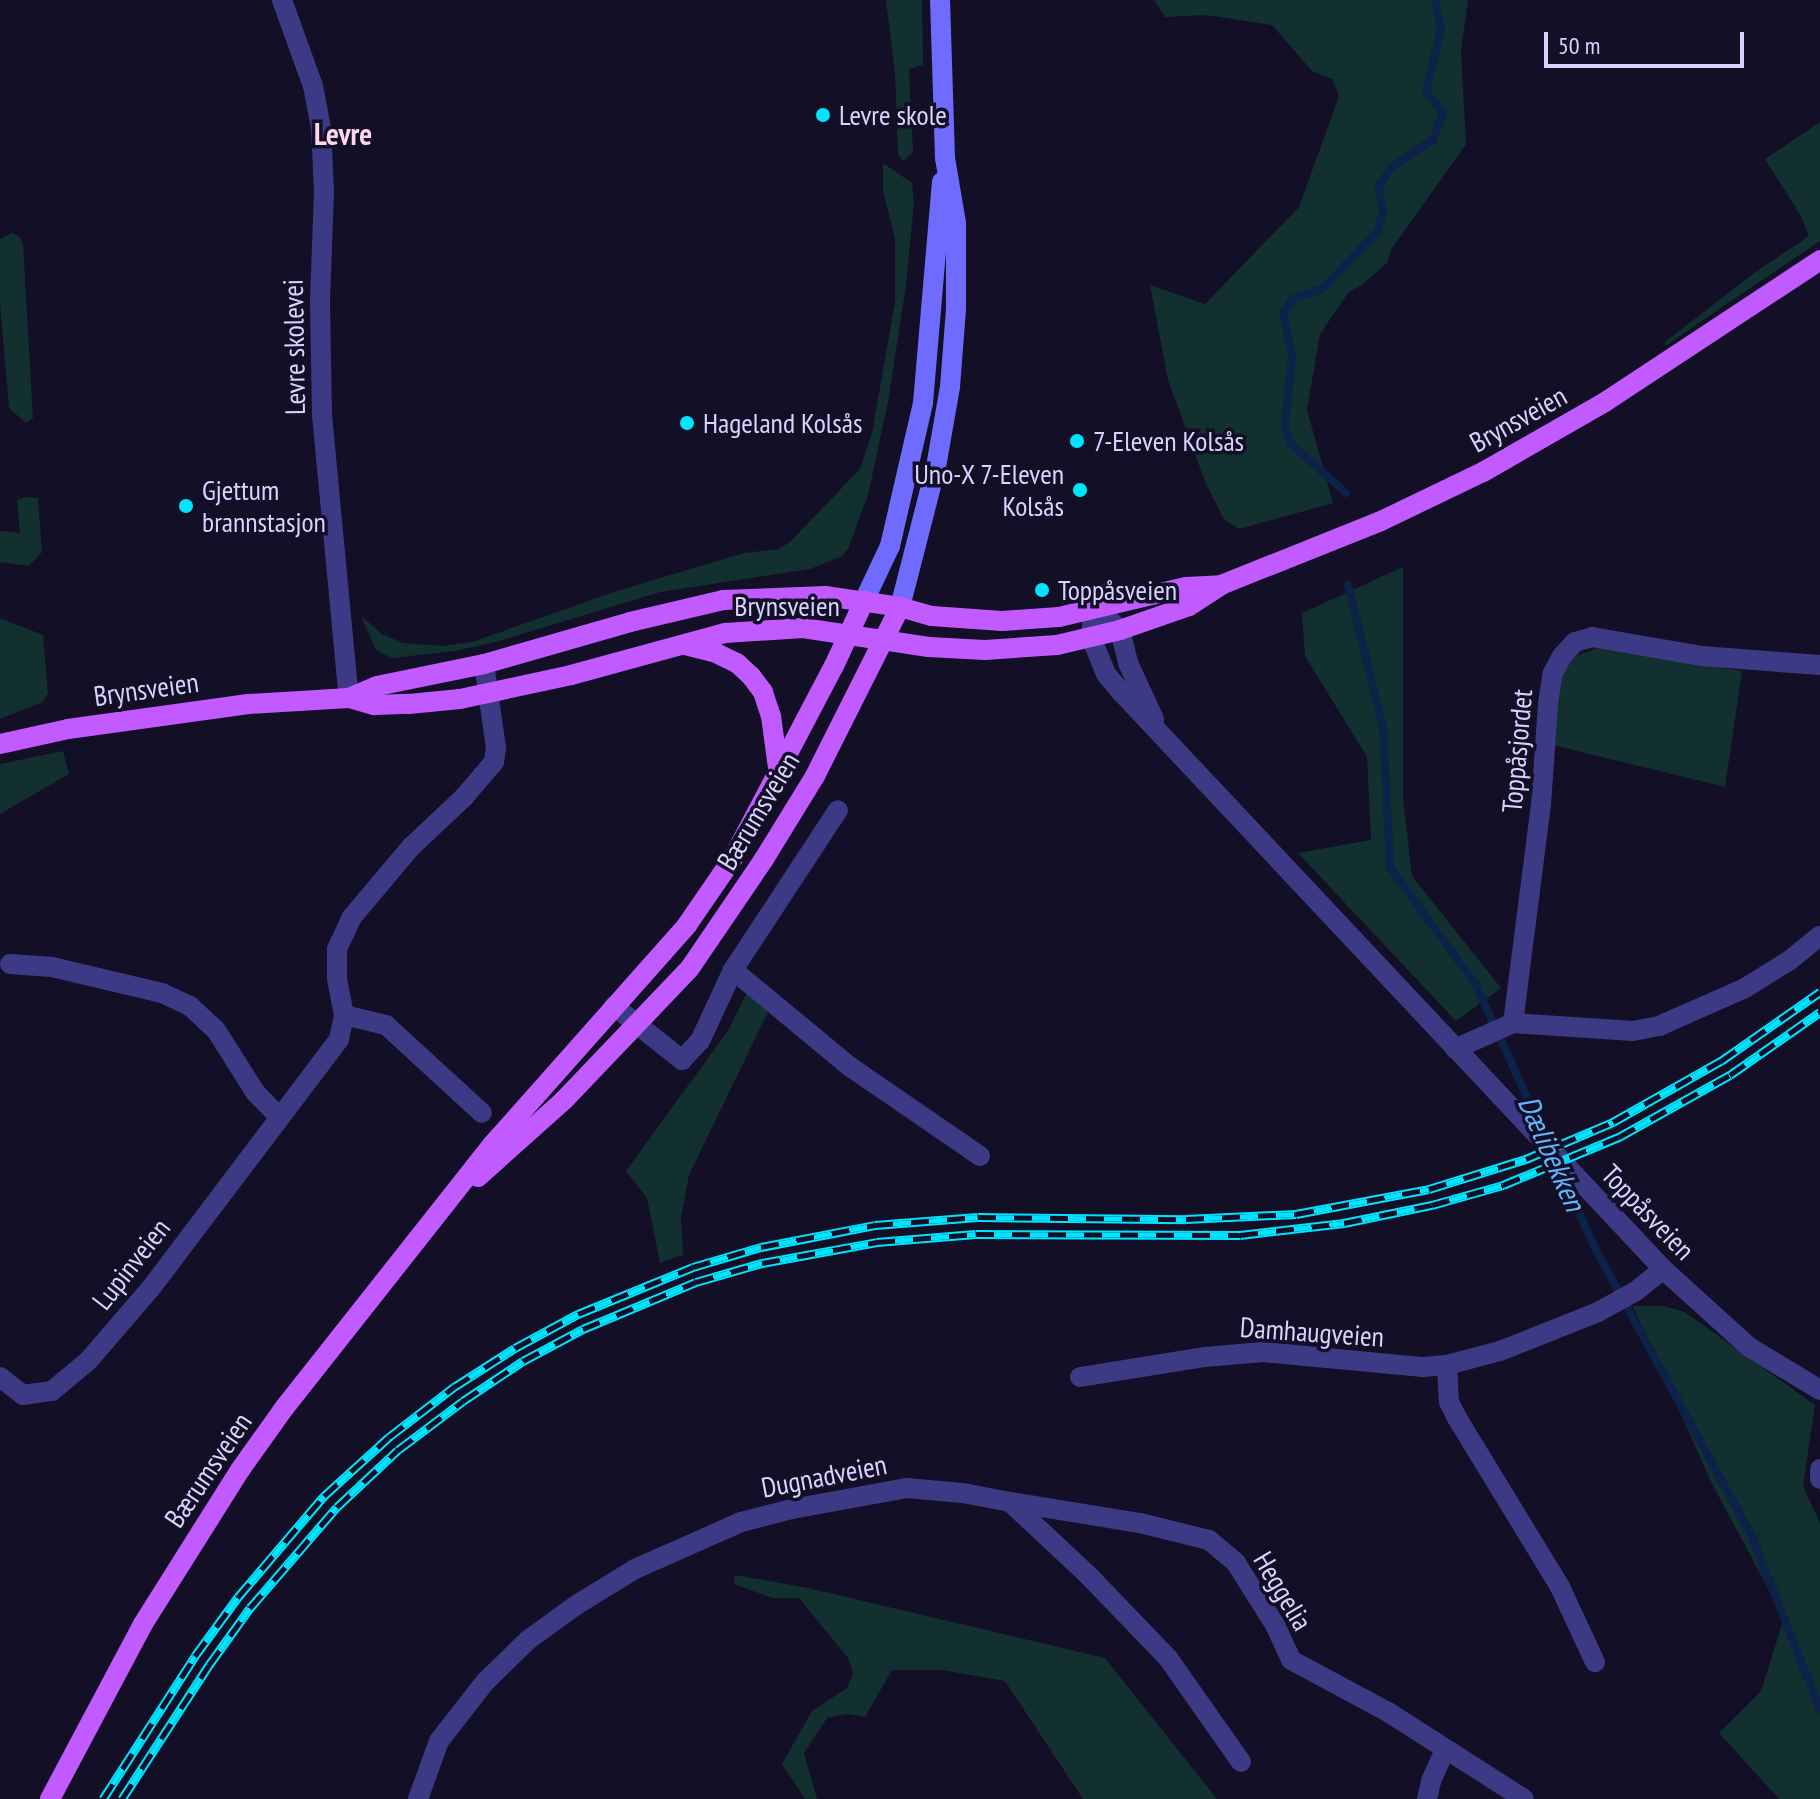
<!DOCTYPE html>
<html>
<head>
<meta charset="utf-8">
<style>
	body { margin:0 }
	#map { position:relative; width:1820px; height:1799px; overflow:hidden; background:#130f26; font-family:"PT Sans Narrow",sans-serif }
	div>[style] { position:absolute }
	.green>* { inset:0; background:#12302f }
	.stream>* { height:8px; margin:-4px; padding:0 4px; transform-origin:4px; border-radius:4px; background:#0c2248 }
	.minor>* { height:20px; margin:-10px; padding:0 10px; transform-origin:10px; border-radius:10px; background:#3d3a85 }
	.secondary>* { height:20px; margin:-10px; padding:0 10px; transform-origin:10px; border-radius:10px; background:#6f6bff }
	.primary>* { height:20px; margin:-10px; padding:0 10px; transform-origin:10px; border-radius:10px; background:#c25bff }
	.rail>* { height:9px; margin-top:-4.5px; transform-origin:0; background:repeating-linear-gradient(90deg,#130f26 0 18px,#00e5ff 0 36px); box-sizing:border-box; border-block:2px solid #00e5ff }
	.dots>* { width:22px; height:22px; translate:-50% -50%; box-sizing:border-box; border:4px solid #130f26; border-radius:50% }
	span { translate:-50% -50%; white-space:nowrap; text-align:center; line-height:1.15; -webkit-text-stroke:7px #130f26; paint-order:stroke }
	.poi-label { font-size:28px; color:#d9d4ff }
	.left { translate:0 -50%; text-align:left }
	.right { translate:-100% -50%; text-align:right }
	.street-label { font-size:28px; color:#d9d4ff }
	.neighbourhood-label { font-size:30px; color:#ffd6f0; font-weight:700 }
	.water-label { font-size:30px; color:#62b6ff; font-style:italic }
	.scale { position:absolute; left:1544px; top:32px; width:200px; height:36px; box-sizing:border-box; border:4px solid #d9d4ff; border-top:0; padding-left:10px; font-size:24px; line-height:28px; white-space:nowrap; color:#d9d4ff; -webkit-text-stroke:6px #130f26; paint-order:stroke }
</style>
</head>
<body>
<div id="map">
	<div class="green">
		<div style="clip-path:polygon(886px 0,922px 0,923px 65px,909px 69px,913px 152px,903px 161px,898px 155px,895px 72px)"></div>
		<div style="clip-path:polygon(1154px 0,1468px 0,1461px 52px,1466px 144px,1391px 250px,1387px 263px,1362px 285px,1348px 293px,1320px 334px,1307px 410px,1333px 503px,1239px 529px,1224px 519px,1206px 484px,1168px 380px,1150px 285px,1205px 304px,1299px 207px,1339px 96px,1332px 79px,1312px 71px,1272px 25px,1206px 15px,1165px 17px)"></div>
		<div style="clip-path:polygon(1820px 122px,1820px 241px,1665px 346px,1665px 342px,1754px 273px,1809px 236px,1801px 216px,1765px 159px)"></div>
		<div style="clip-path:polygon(883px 163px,912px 183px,914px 203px,906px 285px,888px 402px,868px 495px,848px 549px,842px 556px,810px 569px,660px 592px,496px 642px,455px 651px,392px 658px,376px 650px,361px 616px,382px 634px,403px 643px,442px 646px,472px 642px,617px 591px,744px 553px,778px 549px,790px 542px,860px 469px,872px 433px,895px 302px,895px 238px,883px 191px)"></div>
		<div style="clip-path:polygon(12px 233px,20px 237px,23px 245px,33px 418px,26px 423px,9px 408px,0 303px,0 239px)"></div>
		<div style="clip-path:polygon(26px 497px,38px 498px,42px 552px,29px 566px,0 562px,0 531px,20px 533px,17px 500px)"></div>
		<div style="clip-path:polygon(1403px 567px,1403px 798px,1412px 876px,1501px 988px,1456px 1021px,1298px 853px,1371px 840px,1367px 757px,1305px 656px,1302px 613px)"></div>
		<div style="clip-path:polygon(0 618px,43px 635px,48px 693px,43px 702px,0 719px)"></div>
		<div style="clip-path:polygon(1598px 648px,1742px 671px,1725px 787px,1553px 745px,1555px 695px,1567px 659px)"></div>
		<div style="clip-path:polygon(63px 751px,69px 774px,0 814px,0 764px)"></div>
		<div style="clip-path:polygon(748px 990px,768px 1012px,689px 1175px,681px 1217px,683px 1255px,660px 1263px,647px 1198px,626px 1171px,729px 1029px)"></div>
		<div style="clip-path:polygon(1633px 1306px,1664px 1306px,1685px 1312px,1815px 1405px,1803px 1486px,1820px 1523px,1820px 1799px,1779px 1799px,1719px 1733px,1761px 1691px,1784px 1618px,1711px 1482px)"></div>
		<div style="clip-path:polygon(735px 1575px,808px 1588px,1105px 1658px,1217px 1799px,1083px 1799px,1005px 1681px,942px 1670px,892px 1670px,865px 1717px,846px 1714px,827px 1718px,804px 1753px,817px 1799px,805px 1799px,782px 1764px,812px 1711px,847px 1688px,853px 1673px,848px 1658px,799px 1598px,772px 1598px,734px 1584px)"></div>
	</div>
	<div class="stream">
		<div style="left:1346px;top:493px;width:75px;rotate:-138.2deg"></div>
		<div style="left:1290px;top:443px;width:18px;rotate:-106deg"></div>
		<div style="left:1285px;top:426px;width:70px;rotate:-84.3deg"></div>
		<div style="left:1292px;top:356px;width:45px;rotate:-101.6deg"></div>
		<div style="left:1283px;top:312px;width:14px;rotate:-56deg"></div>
		<div style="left:1291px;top:300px;width:33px;rotate:-20deg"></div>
		<div style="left:1322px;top:289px;width:81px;rotate:-46deg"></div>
		<div style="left:1378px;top:231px;width:20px;rotate:-75deg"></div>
		<div style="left:1383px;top:212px;width:26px;rotate:-99deg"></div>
		<div style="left:1379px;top:186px;width:24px;rotate:-55deg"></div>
		<div style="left:1393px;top:166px;width:48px;rotate:-33deg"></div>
		<div style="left:1433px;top:140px;width:30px;rotate:-70deg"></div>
		<div style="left:1443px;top:112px;width:26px;rotate:-130deg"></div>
		<div style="left:1426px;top:92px;width:65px;rotate:-76.6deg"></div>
		<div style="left:1441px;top:29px;width:30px;rotate:-102deg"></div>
		<div style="left:1348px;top:585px;width:146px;rotate:76.2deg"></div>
		<div style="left:1383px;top:727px;width:140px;rotate:87.1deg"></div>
		<div style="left:1390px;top:867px;width:146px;rotate:53.9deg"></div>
		<div style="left:1476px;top:985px;width:157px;rotate:65.6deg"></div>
		<div style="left:1560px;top:1170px;width:88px;rotate:65.8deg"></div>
		<div style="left:1596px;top:1250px;width:324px;rotate:61.4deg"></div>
		<div style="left:1751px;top:1534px;width:188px;rotate:68.5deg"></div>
	</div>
	<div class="minor">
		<div style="left:282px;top:0;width:91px;rotate:70.2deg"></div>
		<div style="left:313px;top:86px;width:43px;rotate:79.2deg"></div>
		<div style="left:321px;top:128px;width:63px;rotate:87.3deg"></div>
		<div style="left:324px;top:191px;width:111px;rotate:92.1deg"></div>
		<div style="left:320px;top:302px;width:113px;rotate:89deg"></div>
		<div style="left:322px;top:415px;width:284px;rotate:84.6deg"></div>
		<div style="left:1094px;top:607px;width:30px;rotate:96deg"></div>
		<div style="left:1091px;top:637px;width:40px;rotate:68deg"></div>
		<div style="left:1106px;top:674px;width:25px;rotate:50deg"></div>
		<div style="left:1122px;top:693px;width:790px;rotate:46.79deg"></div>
		<div style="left:1663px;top:1269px;width:116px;rotate:42.2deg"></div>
		<div style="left:1749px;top:1347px;width:83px;rotate:31.2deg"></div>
		<div style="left:1094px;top:607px;width:35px;rotate:41deg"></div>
		<div style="left:1120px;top:630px;width:36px;rotate:76deg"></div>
		<div style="left:1129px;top:665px;width:60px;rotate:65.2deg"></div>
		<div style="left:10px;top:964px;width:42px;rotate:4.1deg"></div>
		<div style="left:52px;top:967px;width:113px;rotate:13.3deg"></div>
		<div style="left:162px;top:993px;width:31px;rotate:25deg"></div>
		<div style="left:190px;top:1006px;width:35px;rotate:43deg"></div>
		<div style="left:216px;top:1030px;width:73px;rotate:57.8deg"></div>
		<div style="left:255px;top:1092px;width:35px;rotate:46deg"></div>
		<div style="left:733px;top:970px;width:151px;rotate:39.6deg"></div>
		<div style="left:849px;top:1066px;width:159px;rotate:34.5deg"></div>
		<div style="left:614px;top:1006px;width:87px;rotate:38.5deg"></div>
		<div style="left:682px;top:1060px;width:26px;rotate:-47deg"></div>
		<div style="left:700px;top:1041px;width:78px;rotate:-65.1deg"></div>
		<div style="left:733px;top:970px;width:191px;rotate:-56.7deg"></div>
		<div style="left:344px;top:1015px;width:43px;rotate:13.4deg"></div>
		<div style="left:386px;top:1025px;width:130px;rotate:42.5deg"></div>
		<div style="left:1513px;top:1023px;width:221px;rotate:-82.7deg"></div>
		<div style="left:1541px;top:804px;width:101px;rotate:-86deg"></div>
		<div style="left:1548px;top:703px;width:30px;rotate:-81deg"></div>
		<div style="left:1553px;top:673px;width:19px;rotate:-62deg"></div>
		<div style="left:1562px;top:656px;width:19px;rotate:-47deg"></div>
		<div style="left:1575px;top:642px;width:18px;rotate:-16deg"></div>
		<div style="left:1592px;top:637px;width:112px;rotate:9.8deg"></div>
		<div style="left:1702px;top:656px;width:118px;rotate:4.4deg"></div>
		<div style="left:1455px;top:1049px;width:64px;rotate:-24.1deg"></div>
		<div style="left:1513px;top:1023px;width:120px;rotate:3.8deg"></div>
		<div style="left:1633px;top:1031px;width:26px;rotate:-11deg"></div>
		<div style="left:1659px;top:1026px;width:94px;rotate:-23.8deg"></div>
		<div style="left:1745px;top:988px;width:53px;rotate:-31.9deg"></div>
		<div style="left:1790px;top:960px;width:38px;rotate:-39deg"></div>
		<div style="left:1447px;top:1365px;width:37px;rotate:87deg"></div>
		<div style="left:1449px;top:1402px;width:18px;rotate:63deg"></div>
		<div style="left:1457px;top:1418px;width:198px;rotate:58.6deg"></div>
		<div style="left:1560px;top:1587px;width:83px;rotate:65deg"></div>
		<div style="left:0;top:1377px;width:29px;rotate:38deg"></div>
		<div style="left:23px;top:1395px;width:29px;rotate:-8deg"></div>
		<div style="left:52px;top:1391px;width:47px;rotate:-39.8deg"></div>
		<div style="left:88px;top:1361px;width:96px;rotate:-49.2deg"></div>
		<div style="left:151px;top:1288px;width:312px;rotate:-52.9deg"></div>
		<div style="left:339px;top:1039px;width:25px;rotate:-78deg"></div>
		<div style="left:344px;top:1015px;width:38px;rotate:-101deg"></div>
		<div style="left:337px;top:978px;width:29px;rotate:-90deg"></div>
		<div style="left:337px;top:949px;width:35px;rotate:-65deg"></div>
		<div style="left:352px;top:917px;width:92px;rotate:-49.9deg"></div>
		<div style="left:411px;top:847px;width:73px;rotate:-43.3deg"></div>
		<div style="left:464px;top:797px;width:46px;rotate:-49.4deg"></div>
		<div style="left:494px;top:762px;width:14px;rotate:-82deg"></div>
		<div style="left:496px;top:748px;width:85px;rotate:-98.1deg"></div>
		<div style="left:1080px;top:1377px;width:127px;rotate:-9.1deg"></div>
		<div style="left:1205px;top:1357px;width:58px;rotate:-4.9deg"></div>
		<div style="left:1263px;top:1352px;width:161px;rotate:5.4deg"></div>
		<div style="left:1423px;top:1367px;width:24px;rotate:-5deg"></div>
		<div style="left:1447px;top:1365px;width:55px;rotate:-14.8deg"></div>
		<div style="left:1500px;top:1351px;width:105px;rotate:-21.7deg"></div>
		<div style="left:1598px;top:1312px;width:43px;rotate:-28.9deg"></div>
		<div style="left:1636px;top:1291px;width:35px;rotate:-39deg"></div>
		<div style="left:1820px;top:1469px;width:10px;rotate:90deg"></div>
		<div style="left:1010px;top:1502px;width:132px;rotate:9.2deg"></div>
		<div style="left:1140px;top:1523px;width:71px;rotate:13.8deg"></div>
		<div style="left:1209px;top:1540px;width:35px;rotate:40deg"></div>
		<div style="left:1236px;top:1563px;width:73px;rotate:57.8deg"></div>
		<div style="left:1275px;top:1625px;width:38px;rotate:65deg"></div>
		<div style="left:1291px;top:1660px;width:110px;rotate:28.2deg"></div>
		<div style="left:1388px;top:1712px;width:161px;rotate:32.6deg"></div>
		<div style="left:418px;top:1799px;width:62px;rotate:-70.1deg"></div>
		<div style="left:439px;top:1741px;width:75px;rotate:-52.1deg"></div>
		<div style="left:485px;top:1682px;width:60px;rotate:-44.3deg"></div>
		<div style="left:528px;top:1640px;width:62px;rotate:-35.8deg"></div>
		<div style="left:578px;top:1604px;width:67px;rotate:-31.6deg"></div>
		<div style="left:635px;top:1569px;width:116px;rotate:-23.9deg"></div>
		<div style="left:741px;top:1522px;width:53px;rotate:-14.3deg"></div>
		<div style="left:792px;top:1509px;width:116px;rotate:-10.4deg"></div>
		<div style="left:906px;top:1488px;width:57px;rotate:5deg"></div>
		<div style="left:963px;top:1493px;width:48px;rotate:10.8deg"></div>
		<div style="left:1010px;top:1502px;width:108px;rotate:43.1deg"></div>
		<div style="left:1089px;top:1576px;width:114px;rotate:46.1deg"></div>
		<div style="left:1168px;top:1658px;width:127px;rotate:54.9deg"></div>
		<div style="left:1427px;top:1799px;width:18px;rotate:-77deg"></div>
		<div style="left:1431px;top:1781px;width:35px;rotate:-66deg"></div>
	</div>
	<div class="secondary">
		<div style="left:864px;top:601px;width:61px;rotate:-64.7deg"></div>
		<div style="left:890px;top:546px;width:147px;rotate:-77deg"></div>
		<div style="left:923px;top:403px;width:222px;rotate:-85.1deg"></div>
		<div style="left:900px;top:607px;width:145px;rotate:-75.6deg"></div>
		<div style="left:936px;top:467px;width:81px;rotate:-80.1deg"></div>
		<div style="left:950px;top:387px;width:78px;rotate:-85.6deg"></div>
		<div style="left:956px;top:309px;width:86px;rotate:-90deg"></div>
		<div style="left:956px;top:223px;width:66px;rotate:-99.6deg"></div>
		<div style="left:945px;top:158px;width:158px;rotate:-91.8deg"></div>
	</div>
	<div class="primary">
		<div style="left:685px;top:645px;width:30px;rotate:14deg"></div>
		<div style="left:714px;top:652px;width:25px;rotate:26deg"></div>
		<div style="left:737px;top:663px;width:19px;rotate:43deg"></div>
		<div style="left:751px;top:676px;width:20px;rotate:53deg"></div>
		<div style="left:763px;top:692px;width:25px;rotate:72deg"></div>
		<div style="left:771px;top:716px;width:52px;rotate:82.3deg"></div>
		<div style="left:349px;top:698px;width:30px;rotate:-23deg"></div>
		<div style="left:377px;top:686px;width:109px;rotate:-11.6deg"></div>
		<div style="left:484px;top:664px;width:152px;rotate:-16deg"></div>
		<div style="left:630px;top:622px;width:96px;rotate:-13.3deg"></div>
		<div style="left:723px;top:600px;width:102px;rotate:-2.2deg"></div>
		<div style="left:825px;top:596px;width:76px;rotate:8.3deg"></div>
		<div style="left:900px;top:607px;width:33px;rotate:16deg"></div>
		<div style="left:932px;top:616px;width:70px;rotate:4.1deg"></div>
		<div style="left:1002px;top:621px;width:57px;rotate:-4deg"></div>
		<div style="left:1059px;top:617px;width:130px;rotate:-13.3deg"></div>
		<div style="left:1186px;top:587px;width:35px;rotate:-3deg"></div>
		<div style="left:0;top:744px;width:70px;rotate:-12.4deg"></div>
		<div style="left:68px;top:729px;width:182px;rotate:-7.9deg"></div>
		<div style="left:248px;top:704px;width:101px;rotate:-3.4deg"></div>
		<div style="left:349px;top:698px;width:26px;rotate:16deg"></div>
		<div style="left:374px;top:705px;width:35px;rotate:-2deg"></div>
		<div style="left:409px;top:704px;width:51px;rotate:-5.6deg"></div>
		<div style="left:460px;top:699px;width:114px;rotate:-12.2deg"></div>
		<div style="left:571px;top:675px;width:160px;rotate:-15.3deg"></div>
		<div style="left:725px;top:633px;width:78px;rotate:-3.7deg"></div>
		<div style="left:803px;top:628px;width:127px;rotate:8.6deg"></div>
		<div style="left:929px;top:647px;width:56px;rotate:3.1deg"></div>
		<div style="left:985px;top:650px;width:72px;rotate:-4deg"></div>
		<div style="left:1057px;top:645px;width:65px;rotate:-13.4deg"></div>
		<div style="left:1120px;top:630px;width:73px;rotate:-19.2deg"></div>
		<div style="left:1189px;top:606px;width:38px;rotate:-33deg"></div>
		<div style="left:1221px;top:585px;width:172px;rotate:-21.8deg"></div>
		<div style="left:1381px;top:521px;width:113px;rotate:-25.7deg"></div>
		<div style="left:1483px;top:472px;width:141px;rotate:-29.8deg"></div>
		<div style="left:1605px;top:402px;width:258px;rotate:-33.4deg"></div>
		<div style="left:478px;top:1177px;width:115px;rotate:-41.8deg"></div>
		<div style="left:564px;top:1100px;width:182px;rotate:-46.3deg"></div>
		<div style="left:690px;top:968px;width:132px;rotate:-55.8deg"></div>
		<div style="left:764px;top:859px;width:97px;rotate:-58.4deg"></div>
		<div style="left:815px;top:776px;width:189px;rotate:-63.3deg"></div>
		<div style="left:50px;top:1799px;width:198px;rotate:-62deg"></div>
		<div style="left:143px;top:1624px;width:182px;rotate:-57.8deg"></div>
		<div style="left:240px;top:1470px;width:77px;rotate:-54.5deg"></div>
		<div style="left:285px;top:1407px;width:334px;rotate:-51.7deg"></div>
		<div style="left:492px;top:1145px;width:294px;rotate:-48.4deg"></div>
		<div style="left:687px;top:925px;width:81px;rotate:-55.5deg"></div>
		<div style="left:733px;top:858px;width:217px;rotate:-62.3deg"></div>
		<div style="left:834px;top:666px;width:72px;rotate:-65.2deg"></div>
	</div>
	<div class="rail">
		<div style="left:103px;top:1799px;width:170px;rotate:-57.2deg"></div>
		<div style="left:195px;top:1656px;width:73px;rotate:-53.9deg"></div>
		<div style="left:238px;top:1597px;width:133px;rotate:-49.6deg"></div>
		<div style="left:324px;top:1496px;width:88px;rotate:-42.2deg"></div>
		<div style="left:389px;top:1437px;width:82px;rotate:-37.6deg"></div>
		<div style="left:454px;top:1387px;width:72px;rotate:-32.6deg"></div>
		<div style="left:515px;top:1348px;width:72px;rotate:-28.4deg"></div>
		<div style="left:578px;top:1314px;width:124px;rotate:-22.2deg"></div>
		<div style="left:693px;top:1267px;width:71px;rotate:-16.4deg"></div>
		<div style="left:761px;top:1247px;width:116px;rotate:-10.9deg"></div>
		<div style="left:875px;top:1225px;width:103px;rotate:-4.4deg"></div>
		<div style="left:978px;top:1217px;width:208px;rotate:0.6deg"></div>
		<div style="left:1186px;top:1219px;width:110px;rotate:-2.6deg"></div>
		<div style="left:1296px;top:1214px;width:135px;rotate:-10.6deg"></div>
		<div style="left:1429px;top:1189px;width:102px;rotate:-17.2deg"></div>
		<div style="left:1526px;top:1159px;width:95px;rotate:-23deg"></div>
		<div style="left:1613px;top:1122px;width:124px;rotate:-29.5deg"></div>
		<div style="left:1721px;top:1061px;width:121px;rotate:-34.9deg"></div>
		<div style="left:122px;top:1799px;width:160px;rotate:-57deg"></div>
		<div style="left:209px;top:1665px;width:70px;rotate:-54.3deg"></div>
		<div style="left:250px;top:1608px;width:133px;rotate:-49.3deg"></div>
		<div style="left:337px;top:1507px;width:83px;rotate:-43.1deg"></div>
		<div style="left:398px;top:1450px;width:81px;rotate:-37deg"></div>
		<div style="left:463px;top:1401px;width:72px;rotate:-33.7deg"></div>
		<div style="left:523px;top:1361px;width:68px;rotate:-28.1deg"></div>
		<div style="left:583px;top:1329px;width:122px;rotate:-22.6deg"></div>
		<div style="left:696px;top:1282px;width:69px;rotate:-16.1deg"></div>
		<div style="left:762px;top:1263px;width:117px;rotate:-10.3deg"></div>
		<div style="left:877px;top:1242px;width:99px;rotate:-4.6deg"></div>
		<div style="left:976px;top:1234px;width:264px;rotate:0.2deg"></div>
		<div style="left:1240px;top:1235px;width:105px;rotate:-6.6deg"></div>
		<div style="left:1344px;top:1223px;width:90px;rotate:-11.6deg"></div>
		<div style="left:1432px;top:1205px;width:74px;rotate:-15.7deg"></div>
		<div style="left:1503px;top:1185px;width:126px;rotate:-22.5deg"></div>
		<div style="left:1619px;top:1137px;width:127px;rotate:-29.2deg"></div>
		<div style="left:1730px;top:1075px;width:110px;rotate:-35deg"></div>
	</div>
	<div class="dots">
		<div style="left:823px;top:115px;background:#00e5ff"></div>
		<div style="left:687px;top:423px;background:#00e5ff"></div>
		<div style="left:1077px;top:441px;background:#00e5ff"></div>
		<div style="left:1080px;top:490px;background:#00e5ff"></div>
		<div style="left:186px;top:506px;background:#00e5ff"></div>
		<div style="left:1042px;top:590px;background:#00e5ff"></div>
	</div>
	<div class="poi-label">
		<span class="left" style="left:839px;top:115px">Levre skole</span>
		<span class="left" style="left:703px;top:423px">Hageland Kolsås</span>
		<span class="left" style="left:1093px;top:441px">7-Eleven Kolsås</span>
		<span class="right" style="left:1064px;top:490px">Uno-X 7-Eleven<br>Kolsås</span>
		<span class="left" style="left:202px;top:506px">Gjettum<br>brannstasjon</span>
		<span class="left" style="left:1058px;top:590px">Toppåsveien</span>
	</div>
	<div class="street-label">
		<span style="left:294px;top:347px;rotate:-91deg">Levre skolevei</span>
		<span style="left:1518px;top:419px;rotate:-29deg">Brynsveien</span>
		<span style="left:787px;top:606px">Brynsveien</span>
		<span style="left:146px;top:689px;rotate:-8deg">Brynsveien</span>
		<span style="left:1517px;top:751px;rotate:-85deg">Toppåsjordet</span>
		<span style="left:758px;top:811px;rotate:-59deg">Bærumsveien</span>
		<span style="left:1648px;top:1212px;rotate:46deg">Toppåsveien</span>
		<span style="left:131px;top:1264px;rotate:-52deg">Lupinveien</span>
		<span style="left:1312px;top:1332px;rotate:4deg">Damhaugveien</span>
		<span style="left:208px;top:1470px;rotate:-56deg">Bærumsveien</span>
		<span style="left:824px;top:1476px;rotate:-11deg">Dugnadveien</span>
		<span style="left:1283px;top:1591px;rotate:59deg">Heggelia</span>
	</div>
	<div class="neighbourhood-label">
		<span style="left:343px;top:134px">Levre</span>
	</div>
	<div class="water-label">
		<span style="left:1552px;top:1153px;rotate:66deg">Dælibekken</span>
	</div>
	<div class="scale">50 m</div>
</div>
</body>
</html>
